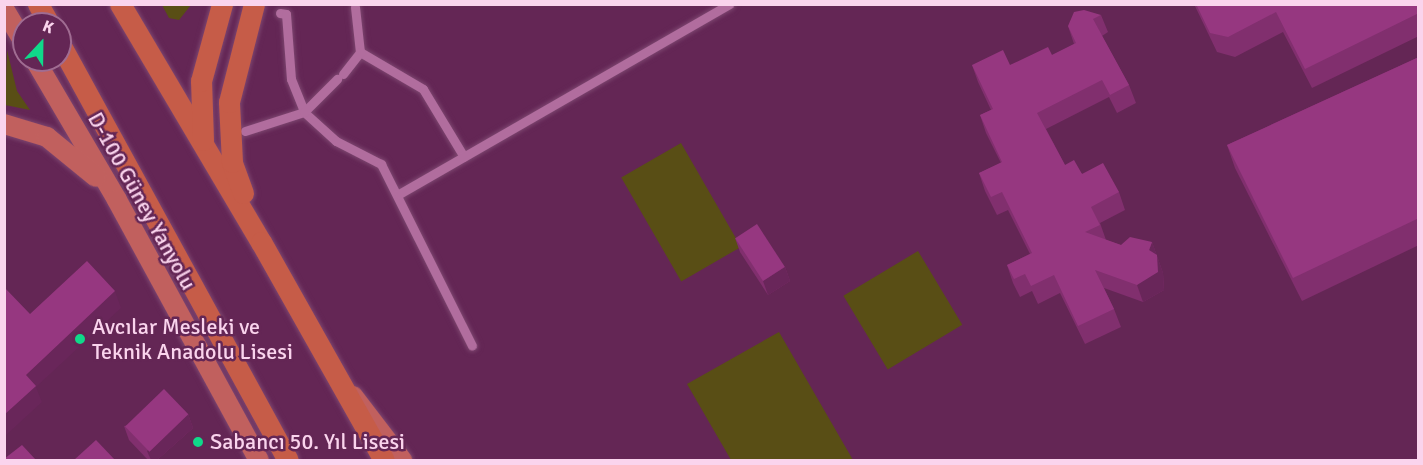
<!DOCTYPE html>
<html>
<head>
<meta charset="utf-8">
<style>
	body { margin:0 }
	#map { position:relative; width:1423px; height:465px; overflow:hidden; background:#642655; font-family:Signika,sans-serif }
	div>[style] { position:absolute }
	.green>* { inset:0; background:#594e15; transform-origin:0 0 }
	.roads { filter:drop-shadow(0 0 2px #7d4670) drop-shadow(0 0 2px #7d4670) }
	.pedestrian>* { height:9px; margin:-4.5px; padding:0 4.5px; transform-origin:4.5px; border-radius:4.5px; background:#b16d9e }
	.primary>* { height:20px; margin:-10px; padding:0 10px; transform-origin:10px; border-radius:10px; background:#c1605e }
	.trunk>* { height:21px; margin:-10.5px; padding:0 10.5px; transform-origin:10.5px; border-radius:10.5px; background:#c65c48 }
	.wall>* { inset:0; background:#812f6e }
	.shaded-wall>* { inset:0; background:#69265a }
	.building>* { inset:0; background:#963780; transform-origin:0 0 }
	.dots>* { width:16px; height:16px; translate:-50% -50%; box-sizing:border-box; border:3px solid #642655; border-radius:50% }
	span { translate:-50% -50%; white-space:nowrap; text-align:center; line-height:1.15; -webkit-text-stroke:5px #642655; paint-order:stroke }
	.street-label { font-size:22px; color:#fad4ed }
	.poi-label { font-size:22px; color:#fad4ed }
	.left { translate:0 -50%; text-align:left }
	.frame { position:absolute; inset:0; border:6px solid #fad4ed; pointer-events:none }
	.north { position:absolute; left:12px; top:12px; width:60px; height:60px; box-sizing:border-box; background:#642655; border:2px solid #a06c92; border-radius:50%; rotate:22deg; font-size:16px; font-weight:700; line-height:24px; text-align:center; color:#fad4ed }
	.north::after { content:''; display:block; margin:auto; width:21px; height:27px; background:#10d98a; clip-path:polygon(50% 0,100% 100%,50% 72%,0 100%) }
</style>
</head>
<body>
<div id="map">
	<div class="green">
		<div style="clip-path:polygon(162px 5px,191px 5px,179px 20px,169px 18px)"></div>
		<div style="clip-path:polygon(7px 50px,17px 91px,30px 110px,5px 105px)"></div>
		<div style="left:681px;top:143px;width:120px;height:69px;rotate:60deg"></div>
		<div style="left:918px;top:251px;width:86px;height:87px;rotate:59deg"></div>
		<div style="clip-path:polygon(779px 332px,853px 460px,731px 460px,687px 384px)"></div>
	</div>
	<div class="roads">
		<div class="pedestrian">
			<div style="left:355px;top:7px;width:45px;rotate:83.7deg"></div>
			<div style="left:360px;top:52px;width:73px;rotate:30.4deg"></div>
			<div style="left:423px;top:89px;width:79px;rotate:58.9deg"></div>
			<div style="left:280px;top:13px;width:6px;rotate:9deg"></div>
			<div style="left:286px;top:14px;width:65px;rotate:85.6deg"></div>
			<div style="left:291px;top:79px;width:35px;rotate:68deg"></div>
			<div style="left:304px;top:112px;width:43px;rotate:42.2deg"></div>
			<div style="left:336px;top:141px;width:51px;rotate:27.1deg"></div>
			<div style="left:381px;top:164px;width:203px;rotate:63.4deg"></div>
			<div style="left:343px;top:74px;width:28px;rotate:-52deg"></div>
			<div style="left:245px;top:131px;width:62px;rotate:-17.9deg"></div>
			<div style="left:304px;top:112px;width:47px;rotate:-45deg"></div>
			<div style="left:399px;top:194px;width:381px;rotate:-29.9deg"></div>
		</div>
		<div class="primary">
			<div style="left:4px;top:9px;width:39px;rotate:59deg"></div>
			<div style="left:35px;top:60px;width:162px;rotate:59.6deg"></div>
			<div style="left:117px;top:200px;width:296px;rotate:61.4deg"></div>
			<div style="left:4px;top:124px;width:45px;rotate:16.8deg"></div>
			<div style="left:47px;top:137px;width:63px;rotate:39.2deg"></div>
			<div style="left:353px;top:396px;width:81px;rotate:52.6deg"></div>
		</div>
		<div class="trunk">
			<div style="left:38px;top:4px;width:23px;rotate:61deg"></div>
			<div style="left:120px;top:4px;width:277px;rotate:59.4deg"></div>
			<div style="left:261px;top:242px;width:250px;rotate:60.6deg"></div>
			<div style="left:60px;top:44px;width:474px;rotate:61.3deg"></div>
			<div style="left:203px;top:140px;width:59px;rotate:-91.9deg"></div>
			<div style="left:201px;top:81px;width:80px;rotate:-74.7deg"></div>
			<div style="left:243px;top:193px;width:33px;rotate:-110deg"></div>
			<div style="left:232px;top:162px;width:60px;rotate:-92.9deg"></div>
			<div style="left:229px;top:102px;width:101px;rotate:-75.7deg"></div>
		</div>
	</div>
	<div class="wall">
		<div style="clip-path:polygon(1194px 4px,1419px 4px,1419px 36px,1312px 88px,1283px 32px,1235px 57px,1217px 52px)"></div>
		<div style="clip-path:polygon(1101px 15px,1108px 32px,1102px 36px,1129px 85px,1136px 103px,1117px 113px,1109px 97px,1046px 129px,1065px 165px,1119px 192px,1125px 210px,1100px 223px,1106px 240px,1121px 245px,1152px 242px,1163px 273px,1164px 290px,1143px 302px,1104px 288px,1114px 309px,1121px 327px,1085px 344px,1060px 293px,1038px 304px,1032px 291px,1020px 297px,1013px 283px,1007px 265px,1030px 254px,1008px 210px,997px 215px,985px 191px,979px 173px,1001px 163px,986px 133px,980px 115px,991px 110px,978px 82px,972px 65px,1010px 65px,1052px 55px,1074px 44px,1068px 26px)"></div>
		<div style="clip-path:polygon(1419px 57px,1419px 245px,1302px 301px,1235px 168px,1227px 145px)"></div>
		<div style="clip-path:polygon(735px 238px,785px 267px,790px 281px,768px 295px,740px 252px)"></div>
		<div style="clip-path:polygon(188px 414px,193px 428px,157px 460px,148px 460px,129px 440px,124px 426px)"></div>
	</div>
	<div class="shaded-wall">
		<div style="clip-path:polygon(1152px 242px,1163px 273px,1164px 290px,1143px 302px,1137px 285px)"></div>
		<div style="clip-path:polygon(785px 267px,790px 281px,768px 295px,763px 281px)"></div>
		<div style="clip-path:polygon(115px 291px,121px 308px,36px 387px,42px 402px,4px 437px,4px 415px,26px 375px)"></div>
		<div style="clip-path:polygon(188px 414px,193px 428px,157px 460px,151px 460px,147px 451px)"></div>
	</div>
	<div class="building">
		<div style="clip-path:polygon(1196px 4px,1419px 4px,1419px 13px,1305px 69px,1276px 12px,1228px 37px,1210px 33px)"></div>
		<div style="clip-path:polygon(1084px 10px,1101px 15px,1093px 19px,1129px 85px,1110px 95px,1102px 80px,1037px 113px,1065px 165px,1074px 160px,1082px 174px,1103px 163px,1119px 192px,1091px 207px,1100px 225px,1085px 232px,1121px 245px,1130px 237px,1152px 242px,1149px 250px,1157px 255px,1158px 272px,1137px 285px,1095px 270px,1114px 309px,1078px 326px,1054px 275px,1031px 286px,1025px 274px,1014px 279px,1007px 265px,1032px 253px,1002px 192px,991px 197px,979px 173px,1002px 162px,980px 115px,993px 109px,972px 65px,1003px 50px,1010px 65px,1048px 47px,1052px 55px,1076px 43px,1068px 26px,1074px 12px)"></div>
		<div style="clip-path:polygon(1419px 57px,1419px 218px,1293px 278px,1227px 145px)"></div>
		<div style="left:757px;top:224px;width:51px;height:26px;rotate:57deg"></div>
		<div style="clip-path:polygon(87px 261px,115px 291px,26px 375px,36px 386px,4px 415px,4px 287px,30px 314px)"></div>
		<div style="left:164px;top:389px;width:35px;height:54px;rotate:46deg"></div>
		<div style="clip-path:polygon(96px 440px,115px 460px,74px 460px)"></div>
		<div style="clip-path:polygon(22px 445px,36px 460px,4px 460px,4px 459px)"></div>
	</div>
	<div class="dots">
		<div style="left:80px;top:339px;background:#10d98a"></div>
		<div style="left:198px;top:442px;background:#10d98a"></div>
	</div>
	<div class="street-label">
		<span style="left:142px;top:201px;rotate:61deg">D-100 Güney Yanyolu</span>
	</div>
	<div class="poi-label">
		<span class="left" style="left:92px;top:339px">Avcılar Mesleki ve<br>Teknik Anadolu Lisesi</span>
		<span class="left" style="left:210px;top:442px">Sabancı 50. Yıl Lisesi</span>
	</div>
	<div class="frame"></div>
	<div class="north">K</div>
</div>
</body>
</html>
